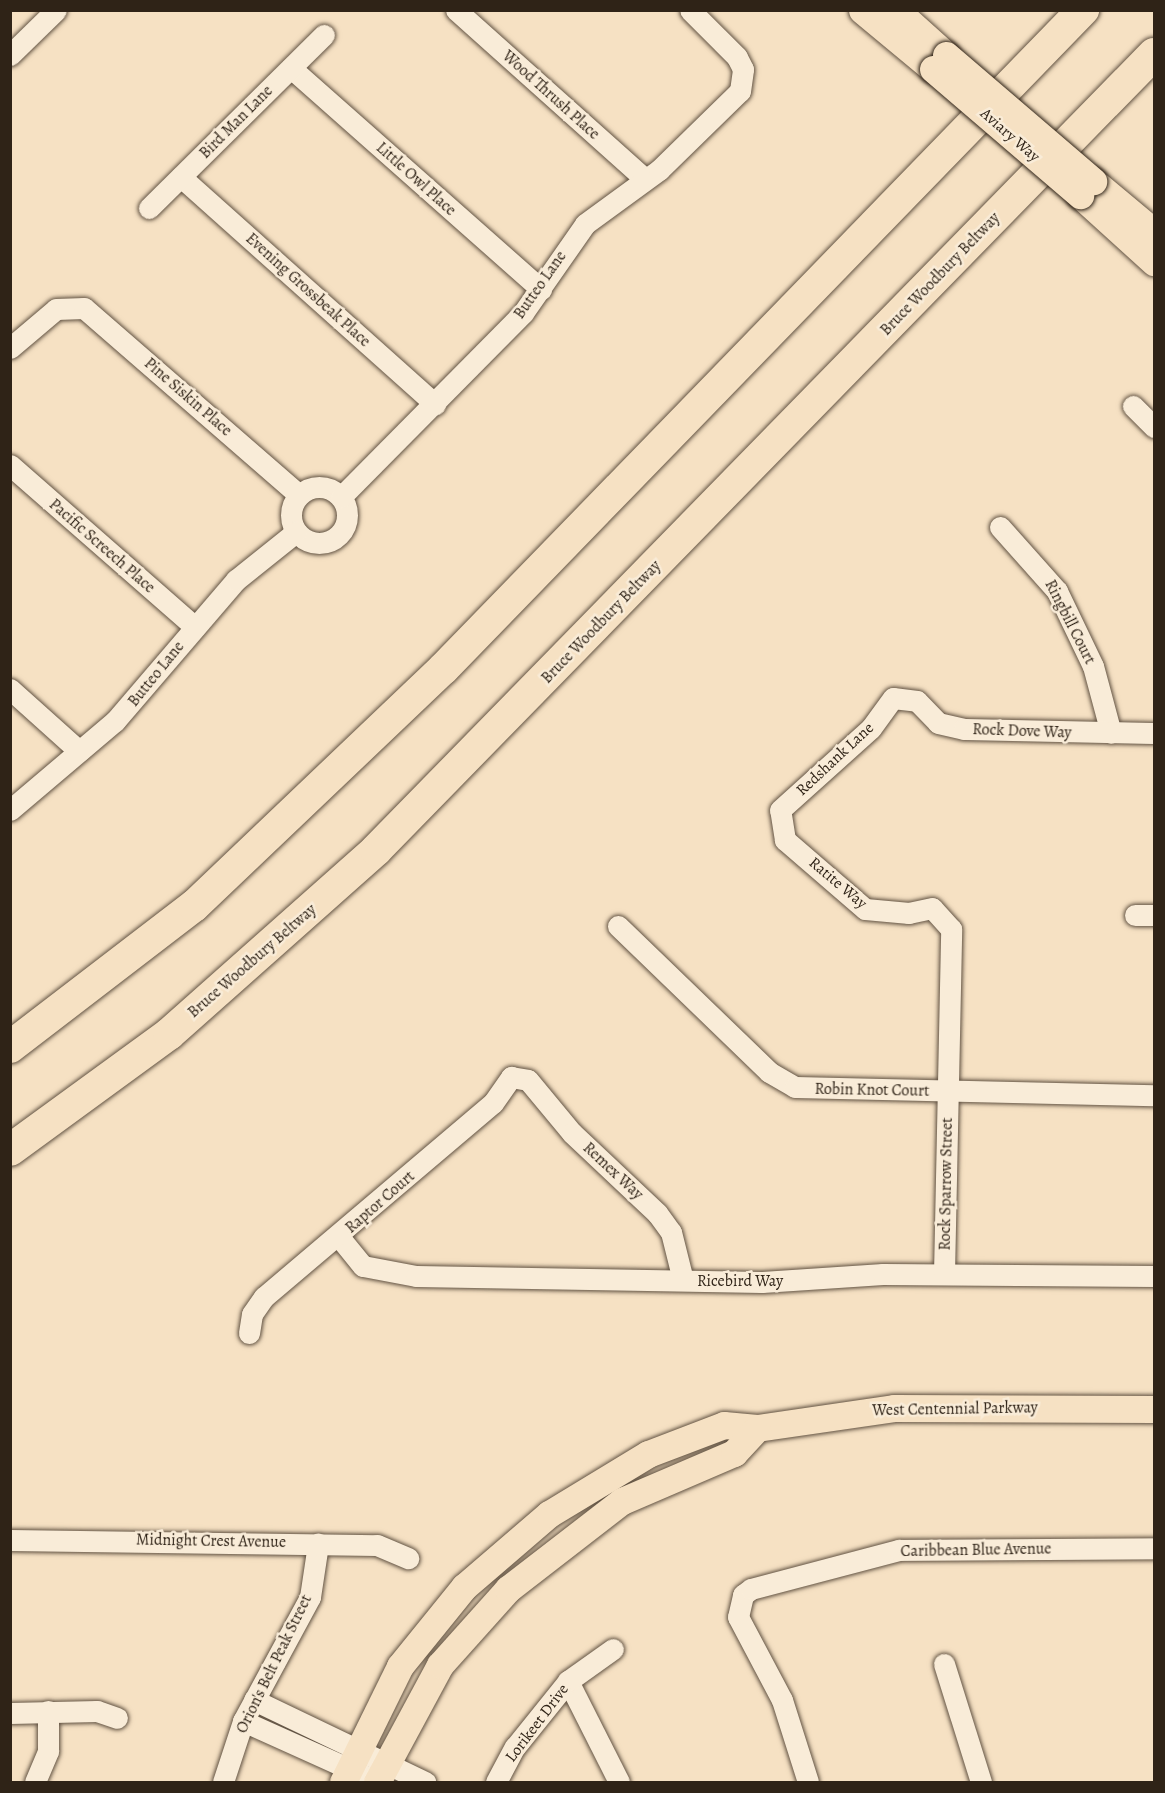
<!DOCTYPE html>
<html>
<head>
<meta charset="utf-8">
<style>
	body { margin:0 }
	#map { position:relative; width:1165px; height:1793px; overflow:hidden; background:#f6e1c3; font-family:Alegreya,serif }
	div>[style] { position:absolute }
	.roads { filter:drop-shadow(0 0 2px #615242) drop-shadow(0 0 2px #615242) }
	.minor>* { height:21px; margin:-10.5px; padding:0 10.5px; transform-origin:10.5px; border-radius:10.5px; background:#f9ecd8 }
	.minor>.ring { margin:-10.5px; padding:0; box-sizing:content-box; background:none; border:21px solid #f9ecd8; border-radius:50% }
	.major>* { height:27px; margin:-13.5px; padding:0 13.5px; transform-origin:13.5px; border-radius:13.5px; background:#f6e1c3 }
	.highway>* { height:32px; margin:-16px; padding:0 16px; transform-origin:16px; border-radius:16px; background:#f6e1c3 }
	.bridges { filter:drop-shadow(0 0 2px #2f2317) drop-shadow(0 0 2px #2f2317) }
	.major-bridge>* { height:27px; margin:-13.5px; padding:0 13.5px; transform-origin:13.5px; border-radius:13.5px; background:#f6e1c3 }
	span { translate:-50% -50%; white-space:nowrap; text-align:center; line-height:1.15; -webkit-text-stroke:5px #f9ecd8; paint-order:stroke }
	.street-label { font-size:16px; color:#2f2317 }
	.frame { position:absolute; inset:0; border:12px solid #2f2317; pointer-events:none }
</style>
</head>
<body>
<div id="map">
	<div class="roads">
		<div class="minor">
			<div style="left:456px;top:10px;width:254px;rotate:41.8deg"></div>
			<div style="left:10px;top:55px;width:64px;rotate:-44.4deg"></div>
			<div style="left:291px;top:68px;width:334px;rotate:41.5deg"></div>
			<div style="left:181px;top:177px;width:341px;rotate:41.8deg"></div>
			<div style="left:149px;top:208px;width:246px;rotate:-44.7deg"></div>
			<div style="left:10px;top:348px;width:60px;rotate:-40.3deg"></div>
			<div style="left:56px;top:309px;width:28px;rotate:-2deg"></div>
			<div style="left:84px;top:308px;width:285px;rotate:41deg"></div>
			<div style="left:1133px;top:406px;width:30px;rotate:45deg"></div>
			<div style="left:10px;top:465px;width:246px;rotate:41.2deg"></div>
			<div class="ring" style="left:291px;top:487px;width:35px;height:35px"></div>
			<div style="left:341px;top:497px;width:259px;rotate:-45.3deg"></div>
			<div style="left:523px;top:313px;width:108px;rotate:-55.1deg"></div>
			<div style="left:585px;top:224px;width:92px;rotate:-36.1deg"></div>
			<div style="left:659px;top:170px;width:113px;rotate:-44.3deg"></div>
			<div style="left:740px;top:91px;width:22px;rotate:-82deg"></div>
			<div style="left:743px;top:69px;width:13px;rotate:-117deg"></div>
			<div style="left:737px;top:57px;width:66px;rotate:-135deg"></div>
			<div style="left:1000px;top:527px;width:86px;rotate:48.3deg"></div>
			<div style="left:1057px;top:591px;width:83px;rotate:64.4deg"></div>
			<div style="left:1093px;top:666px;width:69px;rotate:75deg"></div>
			<div style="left:10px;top:689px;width:93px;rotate:41.9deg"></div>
			<div style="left:10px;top:810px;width:138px;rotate:-40.3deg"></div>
			<div style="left:115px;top:721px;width:186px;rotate:-49.4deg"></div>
			<div style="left:236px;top:580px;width:77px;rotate:-38.7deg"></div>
			<div style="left:1135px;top:915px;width:19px"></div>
			<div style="left:618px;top:926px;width:210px;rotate:44deg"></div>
			<div style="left:769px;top:1072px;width:30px;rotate:30deg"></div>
			<div style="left:795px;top:1087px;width:359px;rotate:1.3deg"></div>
			<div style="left:340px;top:1238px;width:36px;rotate:51deg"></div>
			<div style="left:363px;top:1266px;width:54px;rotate:10.7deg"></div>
			<div style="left:416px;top:1276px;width:346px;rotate:1deg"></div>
			<div style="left:762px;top:1282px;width:121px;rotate:-3.8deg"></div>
			<div style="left:883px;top:1274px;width:271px;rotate:0.4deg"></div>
			<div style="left:944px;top:1274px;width:345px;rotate:-88.8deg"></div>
			<div style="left:951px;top:929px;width:28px;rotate:-132deg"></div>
			<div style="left:932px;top:908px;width:24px;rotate:168deg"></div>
			<div style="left:909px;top:913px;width:44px;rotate:-174.8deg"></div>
			<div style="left:865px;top:909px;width:106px;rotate:-139.2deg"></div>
			<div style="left:785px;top:840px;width:30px;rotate:-99deg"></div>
			<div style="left:780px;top:810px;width:122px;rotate:-42deg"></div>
			<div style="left:871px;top:728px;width:37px;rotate:-54deg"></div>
			<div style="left:893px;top:698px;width:24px;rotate:7deg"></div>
			<div style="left:917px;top:701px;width:30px;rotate:46deg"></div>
			<div style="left:938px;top:723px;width:27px;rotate:13deg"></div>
			<div style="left:964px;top:729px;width:190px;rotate:1.2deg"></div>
			<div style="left:249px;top:1333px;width:19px;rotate:-81deg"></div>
			<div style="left:252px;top:1314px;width:21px;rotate:-55deg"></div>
			<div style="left:264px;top:1297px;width:300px;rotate:-40.3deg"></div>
			<div style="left:493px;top:1103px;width:32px;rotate:-55deg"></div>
			<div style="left:511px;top:1077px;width:17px;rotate:10deg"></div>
			<div style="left:528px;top:1080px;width:69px;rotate:50.3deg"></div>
			<div style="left:572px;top:1133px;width:117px;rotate:43.3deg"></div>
			<div style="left:657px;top:1213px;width:24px;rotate:54deg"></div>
			<div style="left:671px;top:1232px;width:49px;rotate:76deg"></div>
			<div style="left:10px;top:1540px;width:367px;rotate:0.8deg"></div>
			<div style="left:377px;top:1545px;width:34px;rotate:23deg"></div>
			<div style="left:944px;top:1664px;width:124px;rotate:72.6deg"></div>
			<div style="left:568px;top:1681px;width:113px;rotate:63.2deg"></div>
			<div style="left:254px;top:1700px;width:190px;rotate:25.6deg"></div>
			<div style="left:10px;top:1713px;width:87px;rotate:-1.3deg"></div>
			<div style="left:97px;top:1711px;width:21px;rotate:19deg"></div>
			<div style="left:243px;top:1721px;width:149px;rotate:24.2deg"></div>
			<div style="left:35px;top:1782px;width:34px;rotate:-67deg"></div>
			<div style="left:48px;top:1751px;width:40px;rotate:-90deg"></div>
			<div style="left:223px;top:1782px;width:64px;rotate:-71.8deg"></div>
			<div style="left:243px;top:1721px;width:141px;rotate:-61.6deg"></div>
			<div style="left:310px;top:1597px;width:54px;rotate:-81.4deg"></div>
			<div style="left:496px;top:1782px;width:40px;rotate:-62deg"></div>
			<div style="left:515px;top:1747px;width:85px;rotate:-51.2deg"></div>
			<div style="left:568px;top:1681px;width:55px;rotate:-35.4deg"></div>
			<div style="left:808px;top:1782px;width:86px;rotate:-107.6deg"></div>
			<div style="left:782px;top:1700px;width:94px;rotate:-117.9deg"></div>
			<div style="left:738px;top:1617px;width:23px;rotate:-77deg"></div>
			<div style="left:743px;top:1595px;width:10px;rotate:-37deg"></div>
			<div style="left:751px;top:1589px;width:153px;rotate:-14.8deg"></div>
			<div style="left:899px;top:1550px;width:255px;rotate:-0.4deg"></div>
		</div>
		<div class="major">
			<div style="left:862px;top:10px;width:92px;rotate:39.7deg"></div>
			<div style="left:896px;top:10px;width:67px;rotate:42deg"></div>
			<div style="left:1093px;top:181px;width:80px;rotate:39.9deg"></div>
			<div style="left:1080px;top:195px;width:100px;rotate:42.2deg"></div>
			<div style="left:343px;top:1782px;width:129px;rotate:-63.8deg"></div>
			<div style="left:400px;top:1666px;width:102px;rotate:-51deg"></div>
			<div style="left:464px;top:1587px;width:112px;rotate:-40.7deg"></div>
			<div style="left:549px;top:1514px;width:116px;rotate:-31.2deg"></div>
			<div style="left:648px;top:1454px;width:81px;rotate:-20.9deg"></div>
			<div style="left:724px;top:1425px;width:33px;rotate:5deg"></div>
			<div style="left:757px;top:1428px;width:138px;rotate:-8.3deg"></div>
			<div style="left:894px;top:1408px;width:260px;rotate:0.2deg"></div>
			<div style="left:377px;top:1782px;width:133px;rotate:-61.7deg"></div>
			<div style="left:440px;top:1665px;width:102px;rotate:-48.2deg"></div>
			<div style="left:508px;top:1589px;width:144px;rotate:-37.7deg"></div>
			<div style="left:622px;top:1501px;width:122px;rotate:-23.2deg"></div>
			<div style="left:734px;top:1453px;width:34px;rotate:-47deg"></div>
		</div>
		<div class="highway">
			<div style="left:10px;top:1047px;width:232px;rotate:-37.5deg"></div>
			<div style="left:194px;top:906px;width:344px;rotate:-43.6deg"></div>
			<div style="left:443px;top:669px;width:919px;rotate:-45.84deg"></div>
			<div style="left:10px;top:1150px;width:197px;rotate:-36.1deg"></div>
			<div style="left:169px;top:1034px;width:277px;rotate:-41.6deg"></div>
			<div style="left:376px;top:850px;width:1113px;rotate:-45.66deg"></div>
		</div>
	</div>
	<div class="bridges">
		<div class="major-bridge">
			<div style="left:946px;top:55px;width:194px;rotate:40.6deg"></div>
			<div style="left:933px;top:69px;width:194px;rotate:40.6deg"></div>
		</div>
	</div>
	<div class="street-label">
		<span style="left:551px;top:95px;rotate:42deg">Wood Thrush Place</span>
		<span style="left:236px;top:122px;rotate:-45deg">Bird Man Lane</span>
		<span style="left:1010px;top:135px;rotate:41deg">Aviary Way</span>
		<span style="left:416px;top:179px;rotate:42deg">Little Owl Place</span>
		<span style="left:940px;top:274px;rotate:-46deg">Bruce Woodbury Beltway</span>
		<span style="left:540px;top:285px;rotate:-55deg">Butteo Lane</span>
		<span style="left:308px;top:290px;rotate:42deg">Evening Grossbeak Place</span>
		<span style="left:188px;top:397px;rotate:41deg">Pine Siskin Place</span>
		<span style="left:102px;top:546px;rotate:41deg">Pacific Screech Place</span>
		<span style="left:601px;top:622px;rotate:-46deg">Bruce Woodbury Beltway</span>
		<span style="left:1070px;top:622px;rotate:63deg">Ringbill Court</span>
		<span style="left:156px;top:674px;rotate:-51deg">Butteo Lane</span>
		<span style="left:1022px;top:731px;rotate:2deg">Rock Dove Way</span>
		<span style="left:835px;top:759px;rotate:-43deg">Redshank Lane</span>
		<span style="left:838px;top:883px;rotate:40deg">Ratite Way</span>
		<span style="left:252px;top:961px;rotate:-41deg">Bruce Woodbury Beltway</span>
		<span style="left:872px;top:1090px;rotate:1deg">Robin Knot Court</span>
		<span style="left:613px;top:1171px;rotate:43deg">Remex Way</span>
		<span style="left:946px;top:1184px;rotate:-89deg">Rock Sparrow Street</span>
		<span style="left:380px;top:1202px;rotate:-41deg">Raptor Court</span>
		<span style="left:740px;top:1281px">Ricebird Way</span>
		<span style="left:955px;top:1409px;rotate:-1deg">West Centennial Parkway</span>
		<span style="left:211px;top:1541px;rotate:1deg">Midnight Crest Avenue</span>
		<span style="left:976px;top:1550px;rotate:-1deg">Caribbean Blue Avenue</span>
		<span style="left:274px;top:1664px;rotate:-64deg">Orion's Belt Peak Street</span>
		<span style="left:537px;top:1723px;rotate:-53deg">Lorikeet Drive</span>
	</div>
	<div class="frame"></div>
</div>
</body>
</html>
